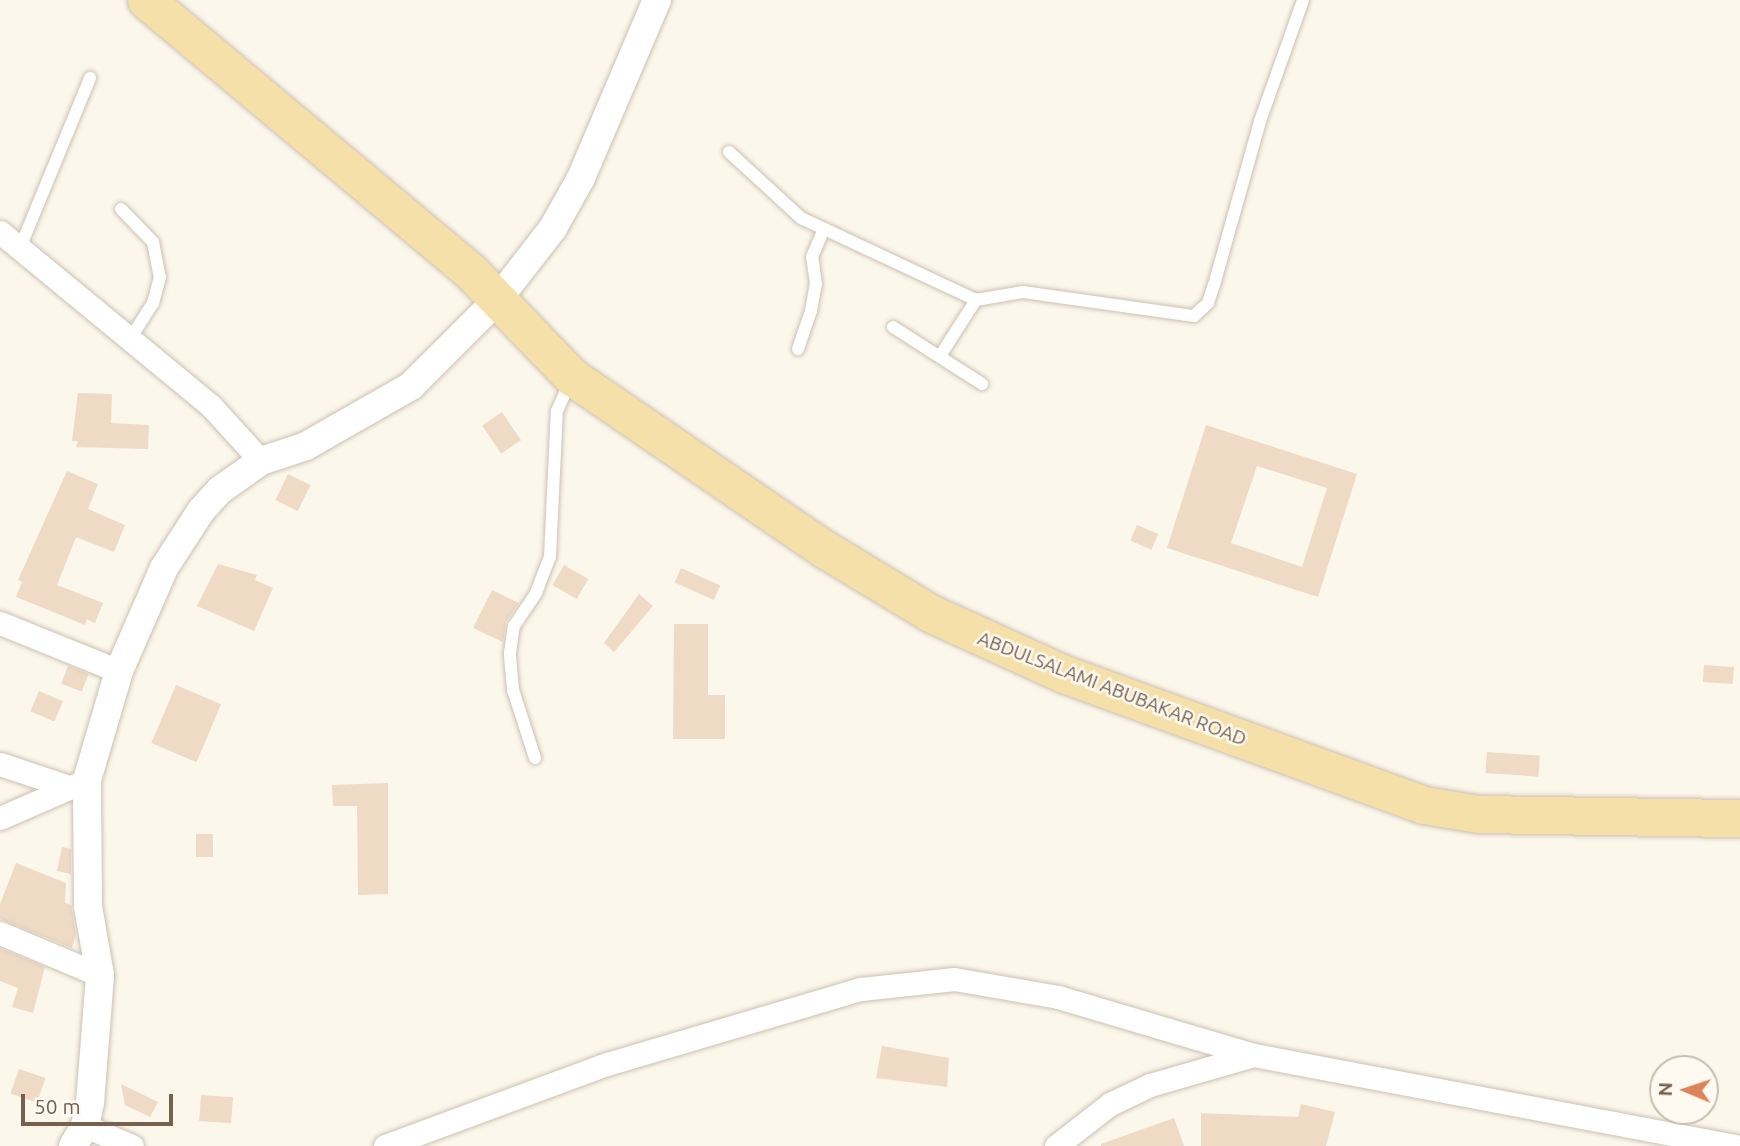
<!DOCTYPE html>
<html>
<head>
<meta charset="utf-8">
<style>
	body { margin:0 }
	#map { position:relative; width:1740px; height:1146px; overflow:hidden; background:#fbf7eb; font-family:Ubuntu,sans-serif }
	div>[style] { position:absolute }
	.building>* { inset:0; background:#efdac5; transform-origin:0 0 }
	.roads { filter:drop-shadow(0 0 2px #cdc0b1) drop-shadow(0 0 2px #cdc0b1) }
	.service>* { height:12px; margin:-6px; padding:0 6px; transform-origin:6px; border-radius:6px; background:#fff }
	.minor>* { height:23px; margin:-11.5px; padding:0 11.5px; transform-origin:11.5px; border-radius:11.5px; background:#fff }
	.tertiary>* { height:28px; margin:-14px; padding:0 14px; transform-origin:14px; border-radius:14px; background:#fff }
	.primary>* { height:37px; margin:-18.5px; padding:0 18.5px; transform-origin:18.5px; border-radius:18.5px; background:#f5e0a9 }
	span { translate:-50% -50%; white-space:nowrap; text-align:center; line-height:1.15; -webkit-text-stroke:5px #fefaf2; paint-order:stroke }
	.street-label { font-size:19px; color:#76614f }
	.north { position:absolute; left:1649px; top:1055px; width:70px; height:70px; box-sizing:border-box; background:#fefaf2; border:2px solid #c8bdb1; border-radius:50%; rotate:272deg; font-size:19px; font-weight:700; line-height:28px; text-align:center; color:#76614f }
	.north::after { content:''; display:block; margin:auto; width:24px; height:32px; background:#dc835a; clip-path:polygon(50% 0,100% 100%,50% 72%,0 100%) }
	.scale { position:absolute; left:21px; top:1094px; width:152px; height:32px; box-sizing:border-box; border:4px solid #76614f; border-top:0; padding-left:9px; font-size:21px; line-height:24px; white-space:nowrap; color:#76614f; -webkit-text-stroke:5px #fefaf2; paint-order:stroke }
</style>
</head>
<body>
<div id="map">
	<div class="building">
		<div style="clip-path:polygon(78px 393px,112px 394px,111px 423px,149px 425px,148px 449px,76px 447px,78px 441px,72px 441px)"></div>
		<div style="left:502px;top:412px;width:34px;height:24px;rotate:56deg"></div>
		<div style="clip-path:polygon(evenodd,1206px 425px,1357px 474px,1318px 597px,1167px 548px,1206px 425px,1257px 466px,1327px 488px,1302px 567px,1231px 543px,1257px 466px)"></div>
		<div style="clip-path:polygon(67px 471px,98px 484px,88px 509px,125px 525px,114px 552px,76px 537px,57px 585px,103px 603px,95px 623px,87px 619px,85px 625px,16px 597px,22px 582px,18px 580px)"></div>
		<div style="left:288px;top:474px;width:25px;height:29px;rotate:26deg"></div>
		<div style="left:1137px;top:525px;width:23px;height:17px;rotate:23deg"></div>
		<div style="clip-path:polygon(218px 564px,257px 575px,255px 580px,273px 588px,254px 631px,197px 606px)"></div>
		<div style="left:564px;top:565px;width:28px;height:23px;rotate:30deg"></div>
		<div style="left:681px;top:568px;width:43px;height:16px;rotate:24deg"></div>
		<div style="clip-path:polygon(492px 590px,519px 603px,506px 622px,503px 642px,473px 628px)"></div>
		<div style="clip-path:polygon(639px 594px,653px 606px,614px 652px,604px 643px)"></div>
		<div style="clip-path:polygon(674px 624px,708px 624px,708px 695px,725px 695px,725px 739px,673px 739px)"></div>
		<div style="left:1704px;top:665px;width:30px;height:17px;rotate:4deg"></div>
		<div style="left:68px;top:666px;width:22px;height:19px;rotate:21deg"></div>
		<div style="left:176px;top:685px;width:49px;height:63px;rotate:23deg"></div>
		<div style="left:39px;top:691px;width:26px;height:22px;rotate:23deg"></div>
		<div style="left:1487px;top:752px;width:53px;height:21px;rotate:4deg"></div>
		<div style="clip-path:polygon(388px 783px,388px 894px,358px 895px,357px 806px,333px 806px,332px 785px)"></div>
		<div style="left:196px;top:834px;width:17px;height:23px"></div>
		<div style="clip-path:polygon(62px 847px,71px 849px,71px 874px,57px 871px)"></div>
		<div style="clip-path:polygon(16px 863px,66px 883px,65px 903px,71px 905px,76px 934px,72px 948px,0 919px,0 904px)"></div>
		<div style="clip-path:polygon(0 948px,45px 967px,33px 1013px,12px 1007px,18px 988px,0 981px)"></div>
		<div style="clip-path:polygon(882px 1046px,949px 1058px,947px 1087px,876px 1078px)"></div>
		<div style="left:19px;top:1069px;width:28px;height:26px;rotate:19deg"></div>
		<div style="clip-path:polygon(121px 1084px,158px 1102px,150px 1117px,125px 1105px)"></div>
		<div style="left:201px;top:1095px;width:32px;height:26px;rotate:4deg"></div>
		<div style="clip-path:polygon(1301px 1104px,1335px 1112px,1326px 1146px,1201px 1146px,1201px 1113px,1298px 1117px)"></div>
		<div style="clip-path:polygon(1174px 1118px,1184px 1146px,1101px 1146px,1101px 1144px)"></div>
	</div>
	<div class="roads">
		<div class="service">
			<div style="left:729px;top:152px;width:98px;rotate:42.5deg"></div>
			<div style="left:801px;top:218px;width:193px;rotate:25.1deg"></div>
			<div style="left:976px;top:300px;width:48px;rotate:-9.7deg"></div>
			<div style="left:1023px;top:292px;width:173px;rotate:8deg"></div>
			<div style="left:1194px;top:316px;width:19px;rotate:-43deg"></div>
			<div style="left:1208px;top:303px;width:19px;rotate:-72deg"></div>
			<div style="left:1214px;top:285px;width:170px;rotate:-74.3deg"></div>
			<div style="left:1260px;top:121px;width:128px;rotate:-70.4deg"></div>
			<div style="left:121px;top:209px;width:46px;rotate:45.9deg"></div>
			<div style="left:153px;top:242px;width:36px;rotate:79deg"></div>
			<div style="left:160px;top:277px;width:27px;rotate:105deg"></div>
			<div style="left:153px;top:303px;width:43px;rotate:122.6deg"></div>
			<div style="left:20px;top:248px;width:184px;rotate:-67.6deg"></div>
			<div style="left:893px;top:327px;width:106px;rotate:32.6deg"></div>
			<div style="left:798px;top:349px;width:40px;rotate:-71.1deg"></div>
			<div style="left:811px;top:311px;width:27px;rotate:-80deg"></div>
			<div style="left:816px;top:284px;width:27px;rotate:-98deg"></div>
			<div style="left:812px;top:257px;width:30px;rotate:-67deg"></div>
			<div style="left:940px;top:356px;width:67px;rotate:-57.3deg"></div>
			<div style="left:535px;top:758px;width:71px;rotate:-107.9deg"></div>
			<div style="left:513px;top:690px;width:37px;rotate:-95deg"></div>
			<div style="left:510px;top:653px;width:27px;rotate:-82deg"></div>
			<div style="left:514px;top:626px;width:40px;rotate:-56deg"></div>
			<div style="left:536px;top:593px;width:39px;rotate:-69deg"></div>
			<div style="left:550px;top:557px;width:146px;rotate:-87.3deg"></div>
			<div style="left:557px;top:411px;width:35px;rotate:-66deg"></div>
		</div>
		<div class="minor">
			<div style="left:0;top:232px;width:273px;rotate:39.5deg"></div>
			<div style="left:211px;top:406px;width:74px;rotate:47.7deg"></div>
			<div style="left:0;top:623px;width:128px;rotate:22deg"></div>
			<div style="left:0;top:764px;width:73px;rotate:18.4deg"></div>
			<div style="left:0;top:818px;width:95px;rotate:-23.6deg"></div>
			<div style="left:0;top:933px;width:108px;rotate:22.8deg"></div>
			<div style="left:85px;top:1126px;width:51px;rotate:23.1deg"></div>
			<div style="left:385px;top:1146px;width:237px;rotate:-20.3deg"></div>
			<div style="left:607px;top:1064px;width:265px;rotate:-16.5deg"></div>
			<div style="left:861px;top:989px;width:94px;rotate:-6.1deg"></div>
			<div style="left:954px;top:979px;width:106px;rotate:9.8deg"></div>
			<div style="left:1058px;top:997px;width:204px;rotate:16.5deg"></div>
			<div style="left:1254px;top:1055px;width:489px;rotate:10.7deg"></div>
			<div style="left:1056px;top:1146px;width:68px;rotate:-37.9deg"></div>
			<div style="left:1110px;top:1104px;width:44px;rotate:-25.4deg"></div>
			<div style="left:1150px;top:1085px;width:108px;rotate:-16.1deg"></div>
		</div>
		<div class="tertiary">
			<div style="left:73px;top:1146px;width:23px;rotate:-59deg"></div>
			<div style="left:85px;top:1126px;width:24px;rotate:-78deg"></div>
			<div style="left:90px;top:1103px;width:128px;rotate:-85.5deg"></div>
			<div style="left:100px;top:975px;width:70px;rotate:-99.9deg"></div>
			<div style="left:88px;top:906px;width:126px;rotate:-90.5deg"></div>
			<div style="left:87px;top:780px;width:114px;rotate:-73.6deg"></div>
			<div style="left:119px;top:671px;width:112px;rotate:-66.4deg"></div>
			<div style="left:164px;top:568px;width:68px;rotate:-57deg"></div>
			<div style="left:201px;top:511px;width:28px;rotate:-48deg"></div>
			<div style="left:220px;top:490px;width:50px;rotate:-35.3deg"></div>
			<div style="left:261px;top:461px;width:47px;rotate:-18.4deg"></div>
			<div style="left:306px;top:446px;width:121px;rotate:-29.7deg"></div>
			<div style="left:411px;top:386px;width:123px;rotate:-45deg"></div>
			<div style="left:498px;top:299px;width:90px;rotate:-52.2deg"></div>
			<div style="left:553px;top:228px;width:57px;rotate:-60.8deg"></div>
			<div style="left:581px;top:178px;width:194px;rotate:-66.9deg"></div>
		</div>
		<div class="primary">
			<div style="left:146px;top:0;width:424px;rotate:39.9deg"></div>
			<div style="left:471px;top:272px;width:146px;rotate:46.1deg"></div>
			<div style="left:572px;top:377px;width:307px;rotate:34.3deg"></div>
			<div style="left:826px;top:550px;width:122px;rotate:31.2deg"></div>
			<div style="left:930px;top:613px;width:147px;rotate:24.5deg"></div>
			<div style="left:1064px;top:674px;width:383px;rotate:20deg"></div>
			<div style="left:1424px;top:805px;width:55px;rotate:9.5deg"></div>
			<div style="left:1478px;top:814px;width:262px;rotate:0.9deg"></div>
		</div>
	</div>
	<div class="street-label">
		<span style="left:1112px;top:689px;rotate:21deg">ABDULSALAMI ABUBAKAR ROAD</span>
	</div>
	<div class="north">N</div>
	<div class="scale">50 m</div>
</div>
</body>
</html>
